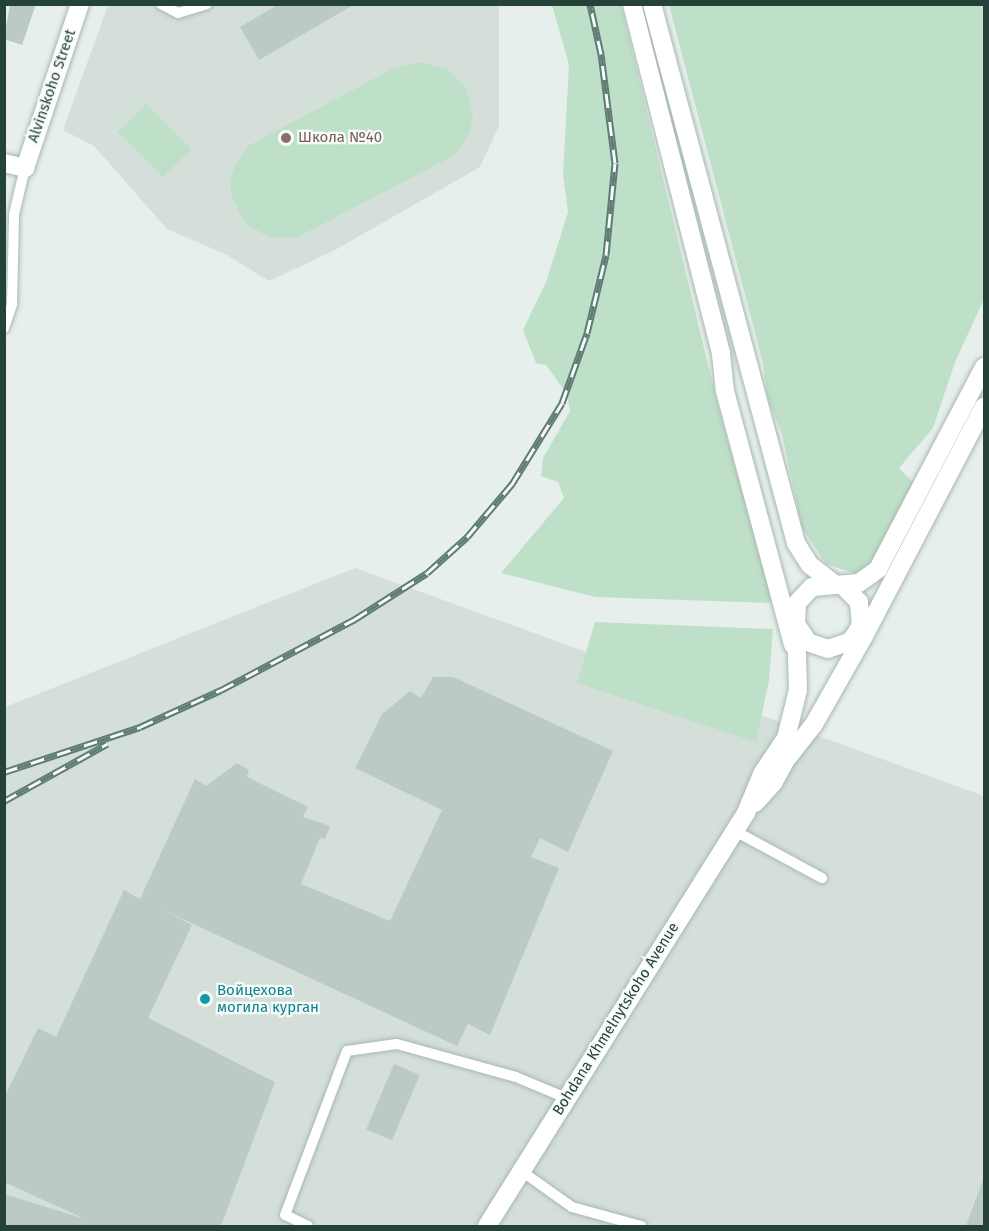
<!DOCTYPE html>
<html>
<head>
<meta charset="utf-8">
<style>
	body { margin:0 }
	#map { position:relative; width:989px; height:1231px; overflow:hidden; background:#e6efeb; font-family:"Fira Sans",sans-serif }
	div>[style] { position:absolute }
	.built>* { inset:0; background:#d4dfda }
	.green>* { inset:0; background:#bfe0c8; transform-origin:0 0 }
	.building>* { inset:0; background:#bbcac4; transform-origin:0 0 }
	.roads { filter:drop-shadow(0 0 2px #a8b8b2) drop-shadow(0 0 2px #a8b8b2) }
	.service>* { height:10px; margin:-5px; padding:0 5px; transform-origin:5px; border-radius:5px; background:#fff }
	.minor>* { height:18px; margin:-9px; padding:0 9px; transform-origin:9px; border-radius:9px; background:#fff }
	.tertiary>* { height:18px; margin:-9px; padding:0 9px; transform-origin:9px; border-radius:9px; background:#fff }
	.secondary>* { height:18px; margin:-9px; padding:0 9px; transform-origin:9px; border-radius:9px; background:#fff }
	.rail>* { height:7px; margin-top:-3.5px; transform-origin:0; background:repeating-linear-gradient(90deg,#f7fbf9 0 14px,#5f7d75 0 28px); box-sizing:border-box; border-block:2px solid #5f7d75 }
	.dots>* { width:16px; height:16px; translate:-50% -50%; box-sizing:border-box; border:3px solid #f7fbf9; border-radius:50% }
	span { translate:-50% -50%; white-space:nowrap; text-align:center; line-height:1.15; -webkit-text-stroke:4.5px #f7fbf9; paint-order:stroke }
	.street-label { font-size:15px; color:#24423a }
	.education-label { font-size:15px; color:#785e54 }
	.left { translate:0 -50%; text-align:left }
	.culture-label { font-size:15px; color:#0d838f }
	.frame { position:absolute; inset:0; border:6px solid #24423a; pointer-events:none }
</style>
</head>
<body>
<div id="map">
	<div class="built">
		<div style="clip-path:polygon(108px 5px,499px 5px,499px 126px,480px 167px,335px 250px,269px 281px,227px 255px,167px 229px,94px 146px,63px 130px)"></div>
		<div style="clip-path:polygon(355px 568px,984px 796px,984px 1226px,5px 1226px,5px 707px)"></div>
	</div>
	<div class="green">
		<div style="clip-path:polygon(552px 5px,621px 5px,720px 414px,774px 603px,595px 597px,501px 573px,564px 498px,558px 482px,541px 476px,543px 458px,570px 411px,567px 394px,546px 365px,536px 363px,523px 330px,546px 282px,568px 212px,563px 174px,569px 65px)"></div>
		<div style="clip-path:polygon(669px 5px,984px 5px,984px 299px,955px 362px,933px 428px,899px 468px,915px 485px,871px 567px,854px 573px,826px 564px,802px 528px,782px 434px,768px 400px,763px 363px)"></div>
		<div style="clip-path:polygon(421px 62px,448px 70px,467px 90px,473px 117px,470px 131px,455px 155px,296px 238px,268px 237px,244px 222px,232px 197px,230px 183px,233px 170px,248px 146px,394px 68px)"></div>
		<div style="left:146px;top:104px;width:64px;height:40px;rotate:45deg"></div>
		<div style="clip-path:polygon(595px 622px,773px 629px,769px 680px,756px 742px,577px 683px)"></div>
	</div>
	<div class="building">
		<div style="clip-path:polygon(10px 4px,36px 4px,22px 45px,4px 39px)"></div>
		<div style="clip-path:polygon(279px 4px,355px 4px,259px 60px,240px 27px)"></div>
		<div style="clip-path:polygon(433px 677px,453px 677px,613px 751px,568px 852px,540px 838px,531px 857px,559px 868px,490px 1035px,468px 1024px,457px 1046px,163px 910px,192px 925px,148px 1018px,275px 1082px,221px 1226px,4px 1226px,4px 1194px,85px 1219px,4px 1182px,4px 1098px,38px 1028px,56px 1037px,124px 890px,140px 899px,195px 779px,206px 786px,237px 763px,249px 770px,247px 777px,308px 807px,303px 817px,330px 826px,325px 839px,320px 838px,301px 884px,390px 921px,442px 810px,355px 768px,382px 714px,410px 691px,421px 698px)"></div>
		<div style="left:394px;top:1064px;width:28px;height:71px;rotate:23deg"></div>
		<div style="clip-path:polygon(984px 1177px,984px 1226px,966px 1226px)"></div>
	</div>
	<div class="roads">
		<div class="service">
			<div style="left:161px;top:4px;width:19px;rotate:28deg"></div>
			<div style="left:178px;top:13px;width:30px;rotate:-17deg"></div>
			<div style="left:4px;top:328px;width:24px;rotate:-71deg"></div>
			<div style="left:12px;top:305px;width:91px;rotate:-88.7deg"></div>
			<div style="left:14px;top:214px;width:47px;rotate:-76.6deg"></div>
			<div style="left:735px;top:831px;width:99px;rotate:28.4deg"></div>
			<div style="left:520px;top:1170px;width:64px;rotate:35.4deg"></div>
			<div style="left:572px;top:1207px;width:72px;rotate:15.4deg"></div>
			<div style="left:308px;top:1226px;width:25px;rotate:-154deg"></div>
			<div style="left:285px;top:1215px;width:175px;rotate:-69.3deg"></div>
			<div style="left:347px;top:1051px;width:50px;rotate:-8deg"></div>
			<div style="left:397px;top:1044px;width:123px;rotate:15.5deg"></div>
			<div style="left:516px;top:1077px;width:54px;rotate:22.8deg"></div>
		</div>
		<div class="minor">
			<div style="left:4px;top:163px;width:22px;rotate:13deg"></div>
			<div style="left:25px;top:168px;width:173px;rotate:-71.5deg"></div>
		</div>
		<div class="tertiary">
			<div style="left:632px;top:4px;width:361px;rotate:75.7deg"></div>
			<div style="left:721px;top:354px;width:37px;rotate:84deg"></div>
			<div style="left:725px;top:391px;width:263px;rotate:75deg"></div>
			<div style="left:652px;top:4px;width:558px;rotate:75.04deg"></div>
			<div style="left:796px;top:543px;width:26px;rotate:58deg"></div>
			<div style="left:810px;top:565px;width:29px;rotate:38deg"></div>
		</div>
		<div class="secondary">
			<div style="left:844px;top:587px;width:21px;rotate:45deg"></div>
			<div style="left:859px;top:602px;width:22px;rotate:85deg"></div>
			<div style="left:861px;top:624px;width:11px;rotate:117deg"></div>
			<div style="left:856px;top:634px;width:11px;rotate:131deg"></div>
			<div style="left:849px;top:642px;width:22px;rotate:162deg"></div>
			<div style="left:828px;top:649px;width:21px;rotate:-161deg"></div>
			<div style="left:808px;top:642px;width:22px;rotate:-124deg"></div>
			<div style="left:796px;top:624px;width:21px;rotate:-87deg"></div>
			<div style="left:797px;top:603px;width:22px;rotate:-47deg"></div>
			<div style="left:812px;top:587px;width:47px;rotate:-4.9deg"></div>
			<div style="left:859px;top:583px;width:24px;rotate:-36deg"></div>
			<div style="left:878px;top:569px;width:228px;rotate:-62.3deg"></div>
			<div style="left:789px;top:756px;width:41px;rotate:-52deg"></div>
			<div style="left:814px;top:724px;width:101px;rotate:-60.4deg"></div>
			<div style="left:864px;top:636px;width:259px;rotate:-62.4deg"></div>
			<div style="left:755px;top:803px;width:27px;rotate:-48deg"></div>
			<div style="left:773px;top:783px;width:41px;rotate:-60.9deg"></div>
			<div style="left:487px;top:1226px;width:487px;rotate:-57.9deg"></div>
			<div style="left:746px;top:813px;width:42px;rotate:-67.7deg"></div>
			<div style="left:762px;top:774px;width:43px;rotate:-56.3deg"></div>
			<div style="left:786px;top:738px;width:49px;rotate:-76deg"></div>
			<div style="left:798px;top:690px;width:66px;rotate:-91.7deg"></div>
		</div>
	</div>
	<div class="rail">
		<div style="left:4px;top:772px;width:143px;rotate:-18.3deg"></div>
		<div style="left:140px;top:727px;width:89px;rotate:-24.6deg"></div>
		<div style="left:221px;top:690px;width:152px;rotate:-27.9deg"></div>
		<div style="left:355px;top:619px;width:85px;rotate:-32.6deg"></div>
		<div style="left:427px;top:573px;width:54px;rotate:-42deg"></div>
		<div style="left:467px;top:537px;width:70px;rotate:-49.7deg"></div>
		<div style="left:512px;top:484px;width:95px;rotate:-58.3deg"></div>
		<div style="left:562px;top:403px;width:74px;rotate:-70.3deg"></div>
		<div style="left:587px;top:333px;width:80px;rotate:-76.3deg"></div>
		<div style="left:606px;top:255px;width:92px;rotate:-84.4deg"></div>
		<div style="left:615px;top:163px;width:110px;rotate:-97.3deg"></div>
		<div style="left:601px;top:54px;width:51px;rotate:-102.4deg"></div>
		<div style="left:4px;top:801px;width:118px;rotate:-29deg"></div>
	</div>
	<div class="dots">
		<div style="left:286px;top:138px;background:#8d6e63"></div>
		<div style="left:205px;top:999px;background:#0f9aa8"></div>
	</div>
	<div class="street-label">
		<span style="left:52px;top:86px;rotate:-71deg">Alvinskoho Street</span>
		<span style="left:616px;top:1019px;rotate:-58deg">Bohdana Khmelnytskoho Avenue</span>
	</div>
	<div class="education-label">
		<span class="left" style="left:298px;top:138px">Школа №40</span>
	</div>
	<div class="culture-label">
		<span class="left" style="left:217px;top:999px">Войцехова<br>могила курган</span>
	</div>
	<div class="frame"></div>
</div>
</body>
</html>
